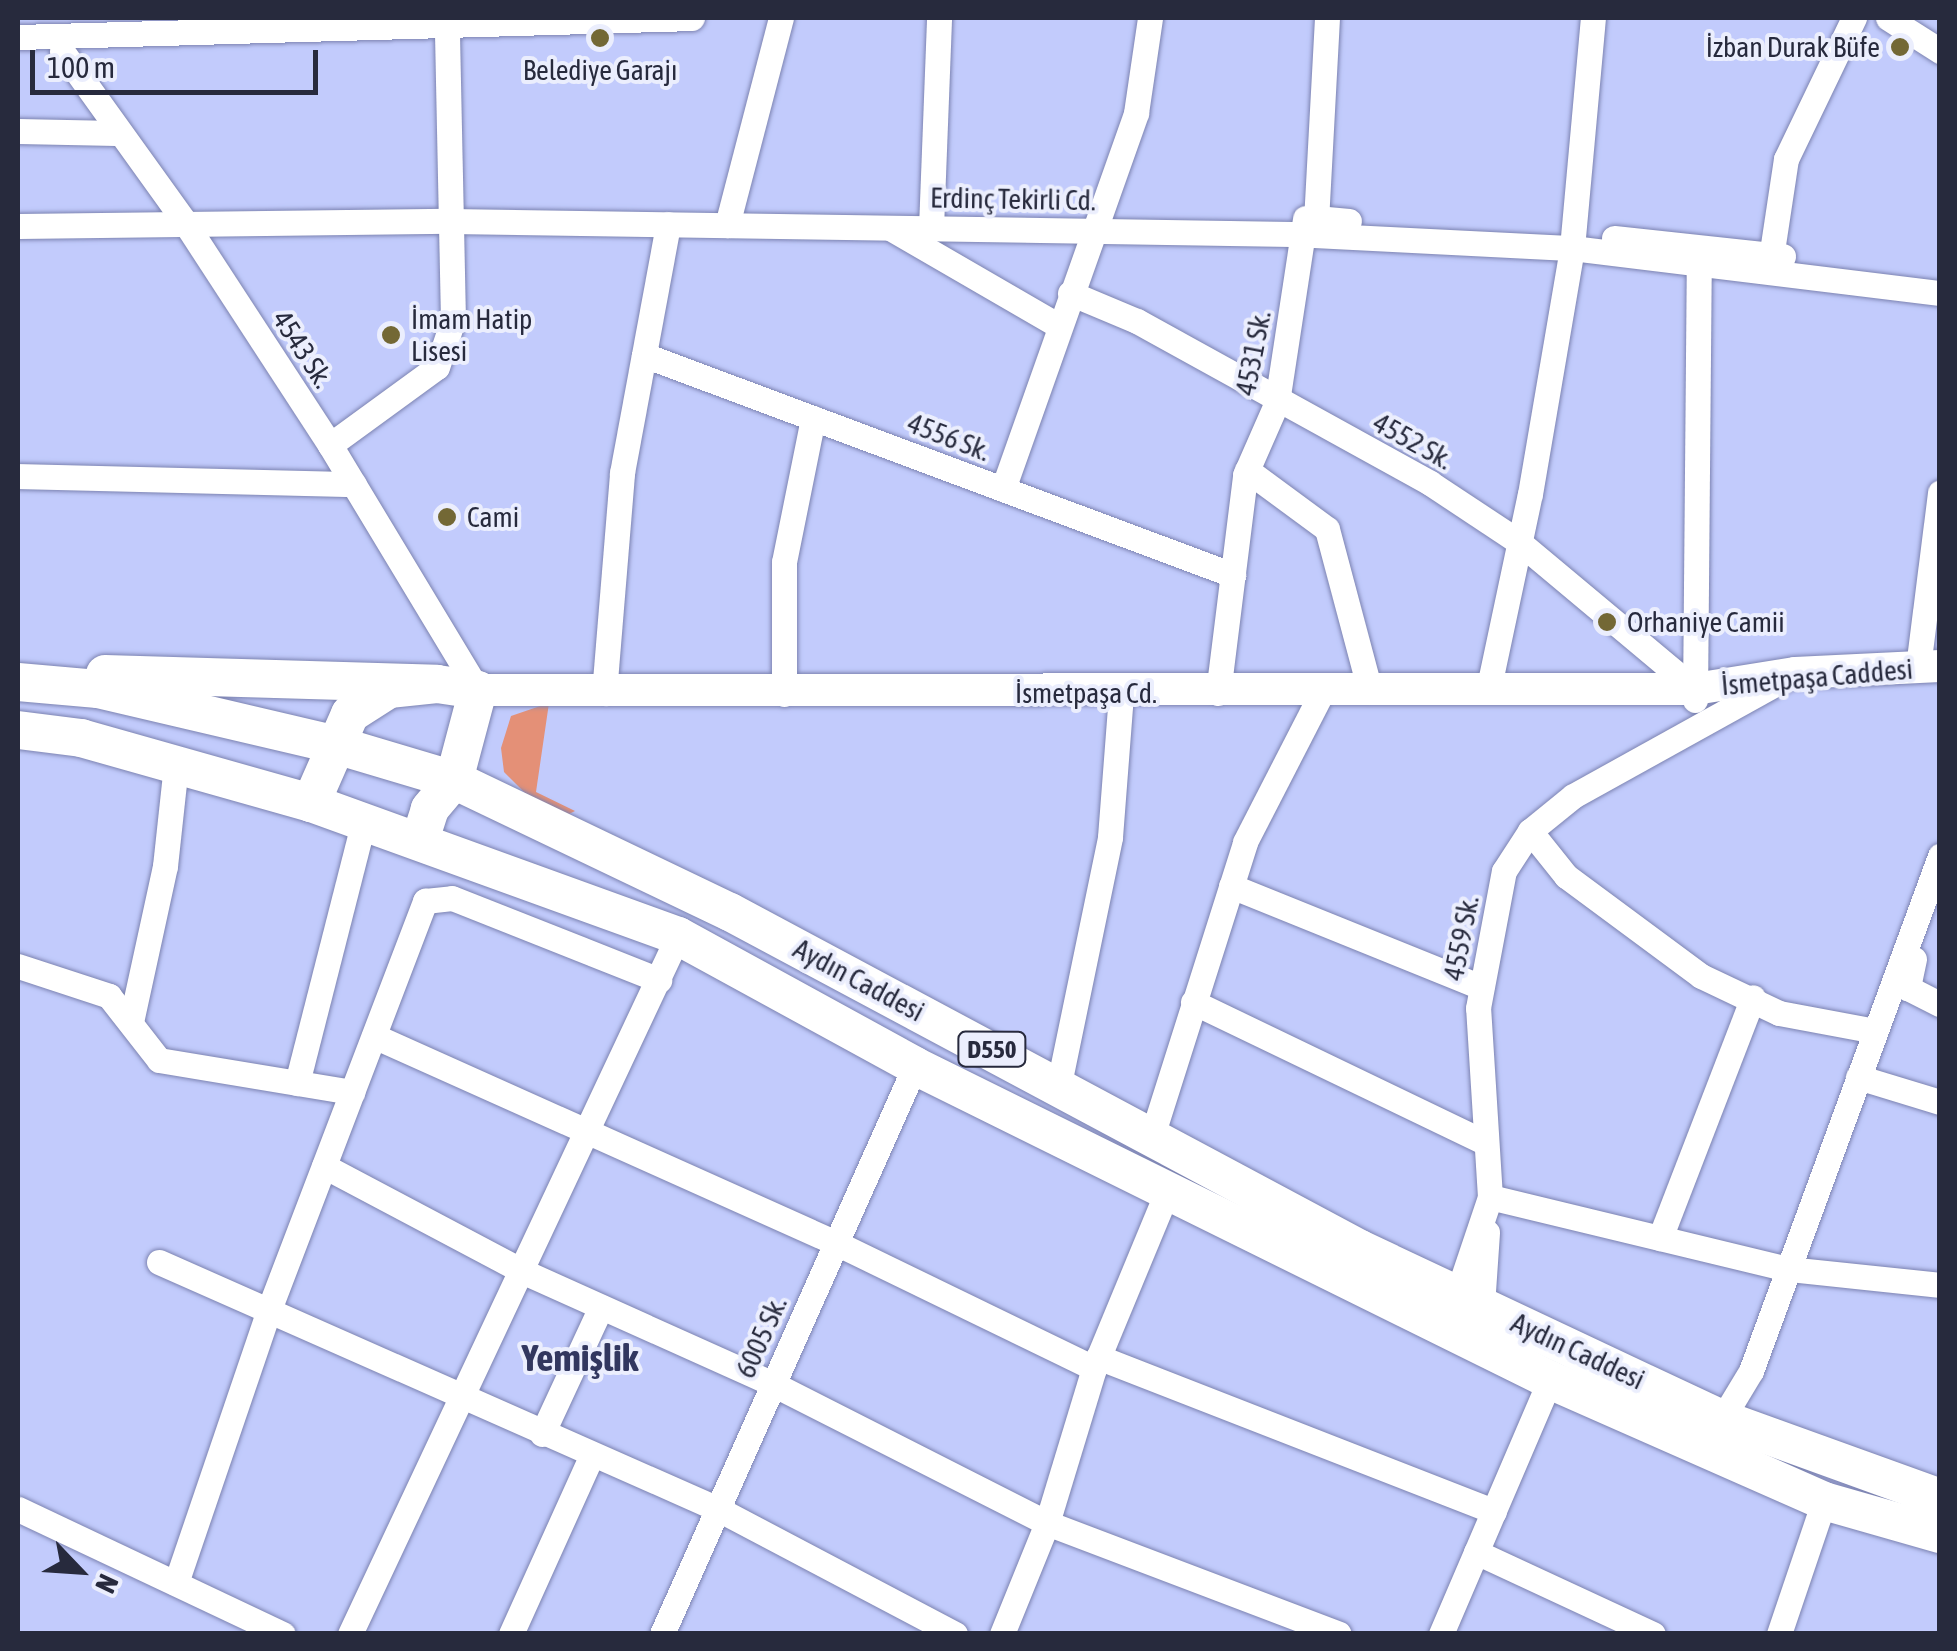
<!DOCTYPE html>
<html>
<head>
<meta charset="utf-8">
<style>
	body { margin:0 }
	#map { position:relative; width:1957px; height:1651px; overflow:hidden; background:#c2cbfc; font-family:"Asap Condensed",sans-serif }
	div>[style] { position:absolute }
	.green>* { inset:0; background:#e49077 }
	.roads { filter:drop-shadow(0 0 2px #7c83b1) drop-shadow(0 0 2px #7c83b1) }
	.minor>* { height:25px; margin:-12.5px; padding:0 12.5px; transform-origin:12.5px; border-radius:12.5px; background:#fff }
	.major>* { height:32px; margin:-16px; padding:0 16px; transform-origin:16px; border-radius:16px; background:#fff }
	.highway>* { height:38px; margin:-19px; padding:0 19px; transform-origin:19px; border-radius:19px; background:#fff }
	.dots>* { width:28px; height:28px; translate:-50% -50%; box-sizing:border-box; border:5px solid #ebeefd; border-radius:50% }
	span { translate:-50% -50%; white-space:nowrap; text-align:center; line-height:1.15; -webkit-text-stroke:8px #ebeefd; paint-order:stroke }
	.shield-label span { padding:2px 8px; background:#ebeefd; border:2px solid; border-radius:8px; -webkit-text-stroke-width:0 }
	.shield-label { font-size:25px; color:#272a3d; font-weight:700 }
	.poi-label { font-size:28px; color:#272a3d }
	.right { translate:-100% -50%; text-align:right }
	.left { translate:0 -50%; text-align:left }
	.street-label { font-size:28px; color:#272a3d }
	.district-label { font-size:38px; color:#32375f; font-weight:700 }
	.frame { position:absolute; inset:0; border:20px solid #272a3d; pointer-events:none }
	.north { position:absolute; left:30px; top:1521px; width:100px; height:100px; -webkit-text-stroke:8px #ebeefd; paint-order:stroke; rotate:115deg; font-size:28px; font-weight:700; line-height:40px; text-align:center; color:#272a3d }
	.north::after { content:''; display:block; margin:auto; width:35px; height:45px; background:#272a3d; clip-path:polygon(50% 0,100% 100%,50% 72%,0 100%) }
	.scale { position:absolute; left:30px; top:50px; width:288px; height:45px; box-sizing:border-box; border:5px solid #272a3d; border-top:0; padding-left:12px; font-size:30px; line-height:35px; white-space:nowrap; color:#272a3d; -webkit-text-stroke:8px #ebeefd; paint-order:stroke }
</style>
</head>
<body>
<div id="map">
	<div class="green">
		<div style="clip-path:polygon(549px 703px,536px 792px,575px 811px,567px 815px,530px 798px,504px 772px,501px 748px,511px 716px)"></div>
	</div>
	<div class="roads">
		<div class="minor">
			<div style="left:1327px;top:18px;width:200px;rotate:93.1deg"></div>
			<div style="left:1316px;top:218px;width:33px;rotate:5deg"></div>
			<div style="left:1888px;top:18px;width:62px;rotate:32.4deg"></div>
			<div style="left:18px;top:37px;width:674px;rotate:-1.61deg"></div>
			<div style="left:62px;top:51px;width:209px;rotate:54.3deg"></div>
			<div style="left:184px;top:221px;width:267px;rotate:56.9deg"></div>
			<div style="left:330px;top:445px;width:286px;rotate:58.9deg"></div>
			<div style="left:18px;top:131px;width:98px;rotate:1.2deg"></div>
			<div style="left:727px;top:225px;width:214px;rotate:-75.4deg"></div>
			<div style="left:18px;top:226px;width:432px;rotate:-0.7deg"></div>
			<div style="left:450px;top:221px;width:842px;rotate:0.88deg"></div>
			<div style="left:1292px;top:234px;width:280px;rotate:2.9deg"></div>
			<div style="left:1572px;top:248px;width:371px;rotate:7deg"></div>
			<div style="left:890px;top:228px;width:195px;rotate:30.1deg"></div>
			<div style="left:931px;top:228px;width:210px;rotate:-87.8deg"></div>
			<div style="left:1614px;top:238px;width:170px;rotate:6.1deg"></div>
			<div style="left:1769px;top:271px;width:113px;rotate:-81.4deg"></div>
			<div style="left:1786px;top:159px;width:157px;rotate:-64.3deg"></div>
			<div style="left:1070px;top:293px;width:73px;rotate:22.7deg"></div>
			<div style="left:1137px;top:321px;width:335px;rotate:28.9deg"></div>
			<div style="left:1430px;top:483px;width:107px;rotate:33.5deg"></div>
			<div style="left:1519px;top:542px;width:229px;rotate:39.9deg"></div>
			<div style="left:644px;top:355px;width:629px;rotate:20.48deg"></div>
			<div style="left:330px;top:445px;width:132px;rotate:-36.1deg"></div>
			<div style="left:437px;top:367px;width:50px;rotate:-71.2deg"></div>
			<div style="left:453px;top:320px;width:294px;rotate:-91.2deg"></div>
			<div style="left:1247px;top:470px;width:99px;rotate:36.4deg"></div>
			<div style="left:1327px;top:529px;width:168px;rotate:75.1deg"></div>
			<div style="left:18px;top:476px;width:336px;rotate:1.4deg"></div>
			<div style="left:1003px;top:489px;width:399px;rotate:-70.5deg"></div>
			<div style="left:1136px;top:113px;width:96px;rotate:-81.6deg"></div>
			<div style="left:1918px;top:667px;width:176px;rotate:-82.8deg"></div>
			<div style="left:1488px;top:691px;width:201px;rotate:-78deg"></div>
			<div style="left:1530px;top:494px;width:250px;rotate:-80.3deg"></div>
			<div style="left:1572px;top:248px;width:231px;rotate:-84.8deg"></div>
			<div style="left:604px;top:693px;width:221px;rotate:-85.3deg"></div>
			<div style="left:622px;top:473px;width:253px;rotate:-79.5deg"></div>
			<div style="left:1218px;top:693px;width:220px;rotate:-82.9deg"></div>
			<div style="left:1245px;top:475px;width:80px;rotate:-66.3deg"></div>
			<div style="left:1277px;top:402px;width:186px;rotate:-81.3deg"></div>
			<div style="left:784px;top:694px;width:132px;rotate:-90deg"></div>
			<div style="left:784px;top:562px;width:147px;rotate:-78.6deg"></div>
			<div style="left:1695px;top:700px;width:435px;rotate:-89.5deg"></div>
			<div style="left:1530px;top:831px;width:58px;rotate:51.3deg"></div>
			<div style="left:1566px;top:876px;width:168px;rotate:36.5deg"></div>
			<div style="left:1701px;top:976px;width:86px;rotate:25.4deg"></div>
			<div style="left:1779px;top:1013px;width:98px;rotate:10.6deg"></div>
			<div style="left:1231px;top:886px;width:270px;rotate:22deg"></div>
			<div style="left:1914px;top:959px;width:30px;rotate:102deg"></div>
			<div style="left:1908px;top:988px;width:36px;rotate:27deg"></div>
			<div style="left:18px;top:966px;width:96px;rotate:18.2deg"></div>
			<div style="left:109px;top:996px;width:81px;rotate:52deg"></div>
			<div style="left:159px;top:1060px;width:196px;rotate:9.4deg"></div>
			<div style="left:1193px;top:1002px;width:323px;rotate:25.7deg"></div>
			<div style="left:131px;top:1022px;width:160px;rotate:-77.7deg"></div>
			<div style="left:165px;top:866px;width:103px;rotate:-83.8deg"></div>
			<div style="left:374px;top:1036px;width:506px;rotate:24.13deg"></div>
			<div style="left:836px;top:1243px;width:287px;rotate:25.9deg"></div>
			<div style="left:1858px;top:1077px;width:86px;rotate:17deg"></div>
			<div style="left:297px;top:1083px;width:271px;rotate:-75.7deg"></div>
			<div style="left:1059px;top:1084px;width:252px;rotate:-78.3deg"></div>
			<div style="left:1110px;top:837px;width:144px;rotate:-85.6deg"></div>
			<div style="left:1152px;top:1136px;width:308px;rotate:-72.4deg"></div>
			<div style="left:1245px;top:842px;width:169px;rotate:-62.8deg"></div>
			<div style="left:324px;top:1166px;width:226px;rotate:27.9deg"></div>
			<div style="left:524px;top:1272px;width:273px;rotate:24.2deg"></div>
			<div style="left:773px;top:1384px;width:307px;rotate:26.9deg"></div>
			<div style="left:1047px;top:1523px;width:312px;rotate:20.8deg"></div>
			<div style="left:1490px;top:1197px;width:307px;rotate:13.6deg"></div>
			<div style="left:1788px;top:1269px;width:153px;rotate:6deg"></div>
			<div style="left:1660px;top:1238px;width:258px;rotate:-68.9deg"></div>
			<div style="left:159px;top:1262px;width:611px;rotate:23.84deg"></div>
			<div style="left:718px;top:1509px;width:268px;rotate:27.8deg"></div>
			<div style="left:1457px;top:1295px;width:103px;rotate:-71.4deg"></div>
			<div style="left:1490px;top:1197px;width:189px;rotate:-93.6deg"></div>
			<div style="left:1478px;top:1008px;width:139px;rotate:-79.3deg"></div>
			<div style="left:1504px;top:871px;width:48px;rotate:-57deg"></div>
			<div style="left:1530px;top:831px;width:55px;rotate:-39.1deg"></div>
			<div style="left:1573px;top:796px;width:239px;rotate:-29deg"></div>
			<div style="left:1482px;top:1306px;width:74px;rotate:-86.1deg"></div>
			<div style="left:1098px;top:1357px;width:425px;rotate:21.3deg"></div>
			<div style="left:1722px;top:1419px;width:56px;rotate:-58.9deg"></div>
			<div style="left:1751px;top:1371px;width:549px;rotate:-69.85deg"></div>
			<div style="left:542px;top:1434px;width:140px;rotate:-65.1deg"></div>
			<div style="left:18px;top:1509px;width:293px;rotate:25.3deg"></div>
			<div style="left:1476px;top:1552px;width:195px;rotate:24.9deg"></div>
			<div style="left:176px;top:1583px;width:292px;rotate:-71.2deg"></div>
			<div style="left:270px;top:1307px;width:435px;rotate:-69.1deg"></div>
			<div style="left:425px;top:901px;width:27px;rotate:-6deg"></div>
			<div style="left:452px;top:898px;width:223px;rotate:21.6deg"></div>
			<div style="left:350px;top:1634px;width:771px;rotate:-64.83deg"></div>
			<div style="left:511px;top:1634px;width:196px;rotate:-65.7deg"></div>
			<div style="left:662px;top:1634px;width:622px;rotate:-65.99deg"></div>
			<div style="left:1002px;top:1634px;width:120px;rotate:-67.9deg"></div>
			<div style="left:1047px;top:1523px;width:162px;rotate:-73.1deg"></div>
			<div style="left:1094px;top:1368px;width:196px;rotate:-67.5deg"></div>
			<div style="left:1441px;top:1634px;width:276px;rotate:-66.8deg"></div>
			<div style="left:1779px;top:1634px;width:140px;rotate:-71.3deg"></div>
		</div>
		<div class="major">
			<div style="left:478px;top:690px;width:1217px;rotate:-0.05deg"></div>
			<div style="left:1695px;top:689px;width:101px;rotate:-9.1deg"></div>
			<div style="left:1795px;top:673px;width:145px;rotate:-2.8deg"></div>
		</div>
		<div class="highway">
			<div style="left:105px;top:674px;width:332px;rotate:1.7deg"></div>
			<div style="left:18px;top:682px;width:80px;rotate:5deg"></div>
			<div style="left:98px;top:689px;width:241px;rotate:13.2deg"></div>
			<div style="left:333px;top:744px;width:126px;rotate:16.6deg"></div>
			<div style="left:454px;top:780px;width:306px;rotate:25.6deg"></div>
			<div style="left:730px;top:912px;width:714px;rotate:28.14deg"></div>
			<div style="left:1360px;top:1249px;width:400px;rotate:25.2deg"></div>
			<div style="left:1722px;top:1419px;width:232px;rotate:19.9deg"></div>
			<div style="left:18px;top:730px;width:64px;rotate:7.2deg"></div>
			<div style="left:81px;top:738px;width:239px;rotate:15.8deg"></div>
			<div style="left:311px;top:803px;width:390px;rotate:19.9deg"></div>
			<div style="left:678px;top:936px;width:270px;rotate:28.7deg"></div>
			<div style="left:915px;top:1066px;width:708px;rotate:26.31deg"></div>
			<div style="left:1550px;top:1380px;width:300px;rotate:23.8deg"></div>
			<div style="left:1824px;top:1501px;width:121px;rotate:15.9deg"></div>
			<div style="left:311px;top:803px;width:97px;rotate:-66.3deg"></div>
			<div style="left:350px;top:714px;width:46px;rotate:-32.7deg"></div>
			<div style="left:389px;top:689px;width:48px;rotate:-5.9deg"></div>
			<div style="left:437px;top:684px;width:41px;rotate:8.3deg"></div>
			<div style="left:478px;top:690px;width:93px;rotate:104.9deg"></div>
			<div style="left:454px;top:780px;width:38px;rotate:130deg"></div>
			<div style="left:430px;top:809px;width:32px;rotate:108deg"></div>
		</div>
	</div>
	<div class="dots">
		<div style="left:600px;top:38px;background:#736835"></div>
		<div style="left:1900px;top:47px;background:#736835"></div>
		<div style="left:391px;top:335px;background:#736835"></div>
		<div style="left:447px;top:517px;background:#736835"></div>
		<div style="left:1607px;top:622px;background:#736835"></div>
	</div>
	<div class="shield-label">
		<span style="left:992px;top:1049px">D550</span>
	</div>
	<div class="poi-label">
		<span class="right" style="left:1880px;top:47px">İzban Durak Büfe</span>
		<span style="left:600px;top:70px">Belediye Garajı</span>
		<span class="left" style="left:411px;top:335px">İmam Hatip<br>Lisesi</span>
		<span class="left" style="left:467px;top:517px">Cami</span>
		<span class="left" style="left:1627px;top:622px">Orhaniye Camii</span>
	</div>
	<div class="street-label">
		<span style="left:1013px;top:199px;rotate:1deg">Erdinç Tekirli Cd.</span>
		<span style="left:303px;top:349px;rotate:57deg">4543 Sk.</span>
		<span style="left:1253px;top:353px;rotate:-79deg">4531 Sk.</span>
		<span style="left:949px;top:437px;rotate:21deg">4556 Sk.</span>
		<span style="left:1413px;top:441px;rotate:29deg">4552 Sk.</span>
		<span style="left:1817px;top:677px;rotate:-5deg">İsmetpaşa Caddesi</span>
		<span style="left:1086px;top:693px">İsmetpaşa Cd.</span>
		<span style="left:1461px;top:938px;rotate:-79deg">4559 Sk.</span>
		<span style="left:859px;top:980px;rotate:28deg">Aydın Caddesi</span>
		<span style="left:761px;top:1337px;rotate:-66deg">6005 Sk.</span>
		<span style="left:1578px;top:1351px;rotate:25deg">Aydın Caddesi</span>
	</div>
	<div class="district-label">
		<span style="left:580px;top:1358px">Yemişlik</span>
	</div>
	<div class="frame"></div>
	<div class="north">N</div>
	<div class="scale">100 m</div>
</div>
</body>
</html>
